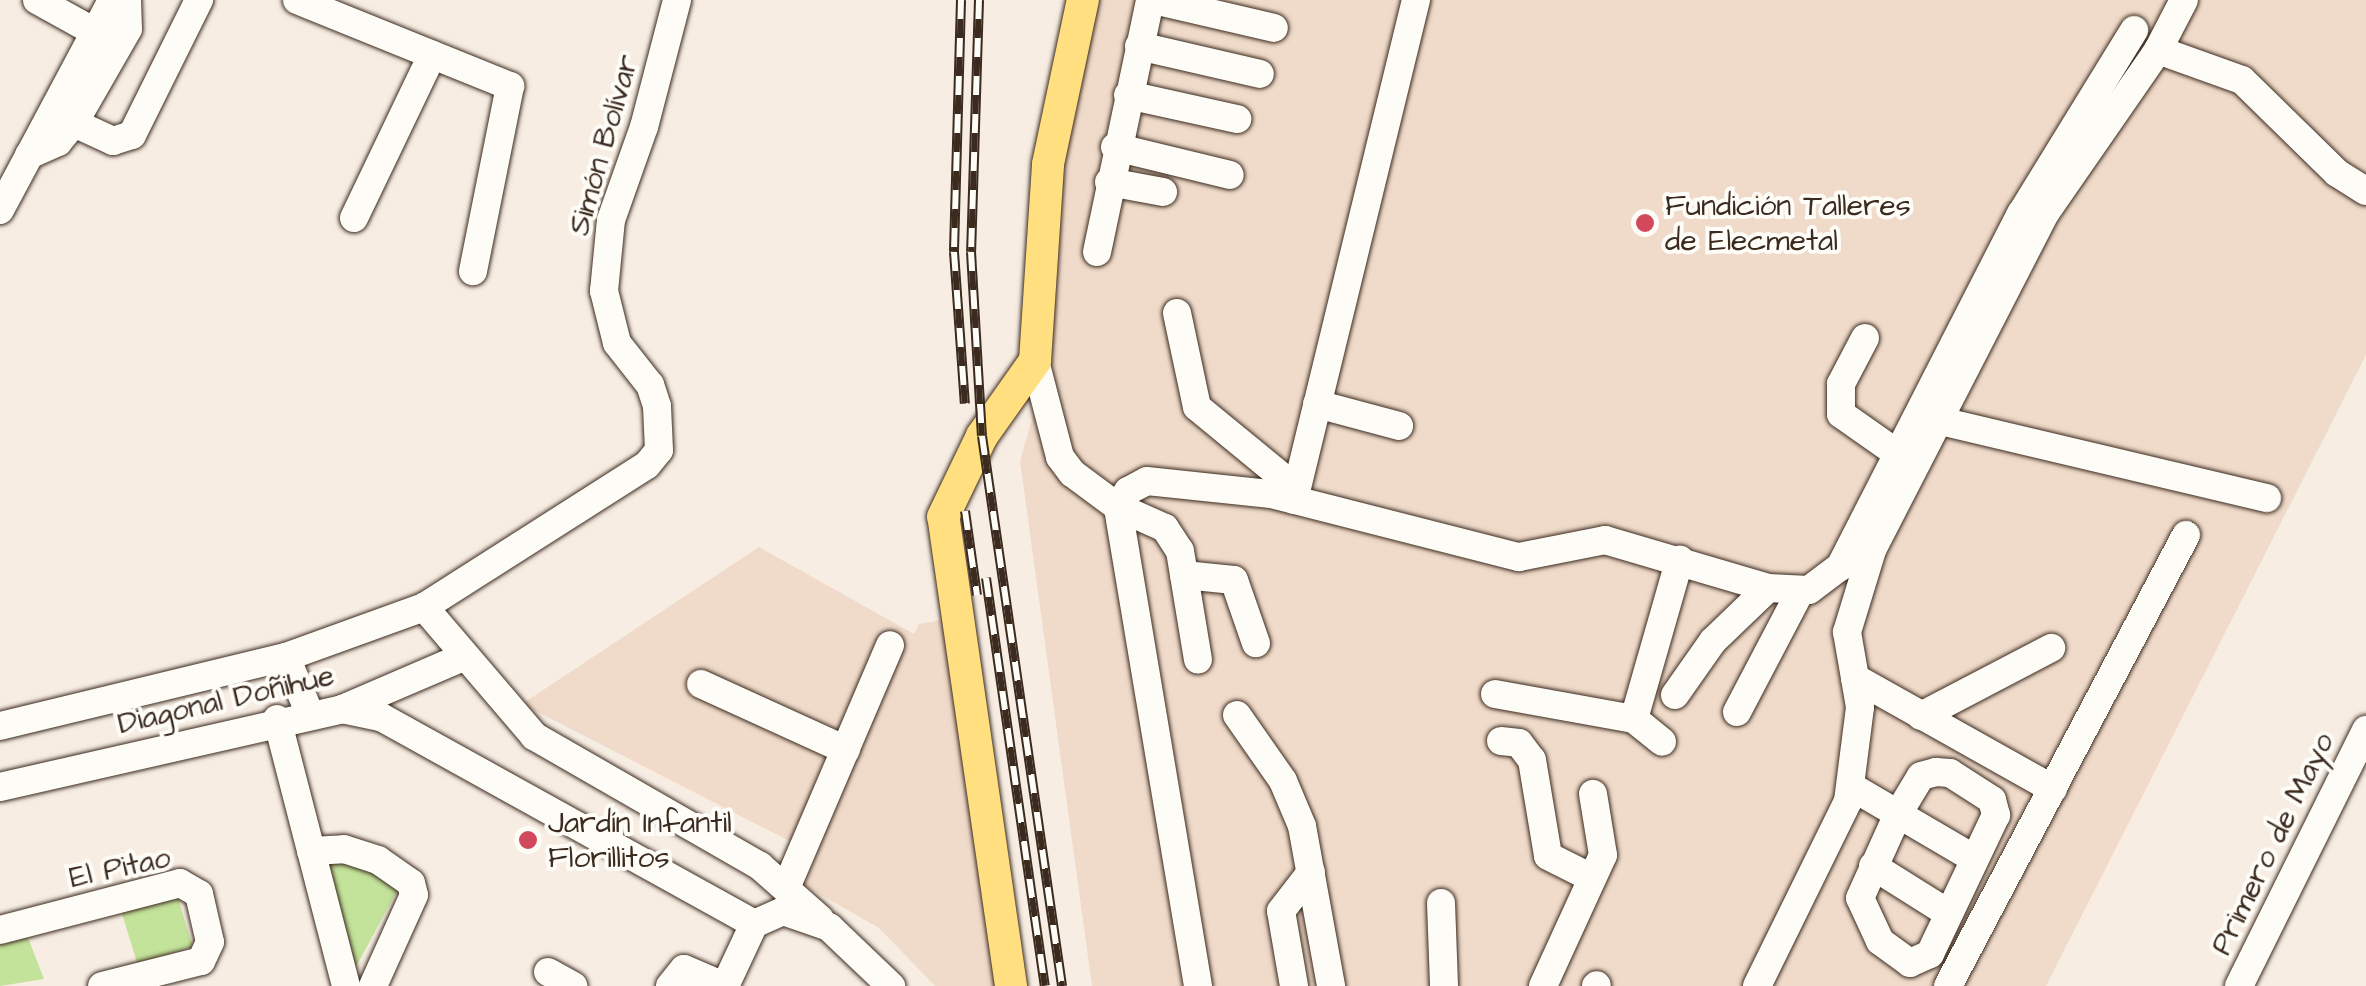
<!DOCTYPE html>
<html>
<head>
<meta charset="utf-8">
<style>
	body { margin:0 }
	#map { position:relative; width:2366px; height:986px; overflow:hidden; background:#f7ede3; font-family:"Architects Daughter",sans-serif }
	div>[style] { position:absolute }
	.built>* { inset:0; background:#f0dbca }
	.green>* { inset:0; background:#c3e29a; transform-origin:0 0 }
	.roads { filter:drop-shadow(0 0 2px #3b2a1e) drop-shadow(0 0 2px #3b2a1e) }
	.minor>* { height:28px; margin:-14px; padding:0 14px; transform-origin:14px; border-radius:14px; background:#fdfcf7 }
	.major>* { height:32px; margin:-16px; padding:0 16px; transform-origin:16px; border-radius:16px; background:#ffdf80 }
	.rail>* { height:10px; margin-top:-5px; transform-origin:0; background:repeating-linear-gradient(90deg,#fdfcf7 0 19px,#3b2a1e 0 38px); box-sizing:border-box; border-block:2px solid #3b2a1e }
	.dots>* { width:28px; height:28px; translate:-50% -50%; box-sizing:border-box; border:5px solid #fdfcf7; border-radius:50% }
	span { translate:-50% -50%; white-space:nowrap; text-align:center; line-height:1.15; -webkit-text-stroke:8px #fdfcf7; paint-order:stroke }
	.street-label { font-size:30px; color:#3b2a1e }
	.poi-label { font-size:30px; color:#3b2a1e }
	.left { translate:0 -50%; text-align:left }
</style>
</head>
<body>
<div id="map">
	<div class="built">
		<div style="clip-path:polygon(1097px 0,2366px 0,2366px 355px,2046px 986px,1092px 986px,1020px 461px,1051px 353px,1066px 132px)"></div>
		<div style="clip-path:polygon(759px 547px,914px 634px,919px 624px,947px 619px,1001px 986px,935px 986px,879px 928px,802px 884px,809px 851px,522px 704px)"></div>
	</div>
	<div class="green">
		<div style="clip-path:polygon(341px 855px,377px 866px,398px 889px,350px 978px,323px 862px)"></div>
		<div style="left:177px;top:895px;width:54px;height:58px;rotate:73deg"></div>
		<div style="clip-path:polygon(27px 935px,44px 979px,0 986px,0 941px)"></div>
	</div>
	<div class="roads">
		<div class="minor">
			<div style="left:37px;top:0;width:66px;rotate:28.9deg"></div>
			<div style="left:297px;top:0;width:230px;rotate:22deg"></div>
			<div style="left:510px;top:86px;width:189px;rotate:101.3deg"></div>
			<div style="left:1154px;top:0;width:123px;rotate:13.1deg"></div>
			<div style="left:1139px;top:46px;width:124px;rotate:13deg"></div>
			<div style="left:2158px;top:50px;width:89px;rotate:19.7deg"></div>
			<div style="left:2242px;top:80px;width:133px;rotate:44.4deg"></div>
			<div style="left:2337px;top:173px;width:34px;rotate:32deg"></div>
			<div style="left:1128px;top:95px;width:112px;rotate:12.4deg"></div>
			<div style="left:74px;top:123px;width:43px;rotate:24.8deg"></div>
			<div style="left:113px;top:141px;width:20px;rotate:-18deg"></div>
			<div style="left:132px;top:135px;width:151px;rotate:-63.6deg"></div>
			<div style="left:1115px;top:147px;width:118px;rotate:13.7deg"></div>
			<div style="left:29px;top:155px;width:32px;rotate:-24deg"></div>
			<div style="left:58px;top:142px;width:25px;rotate:-50deg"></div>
			<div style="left:74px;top:123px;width:108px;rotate:-60.1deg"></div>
			<div style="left:128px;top:29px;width:29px;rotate:-92deg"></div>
			<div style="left:1109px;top:182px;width:55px;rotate:10.5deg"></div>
			<div style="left:0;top:210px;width:238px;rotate:-61.9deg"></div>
			<div style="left:354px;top:218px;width:181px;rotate:-64.4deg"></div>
			<div style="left:1097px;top:252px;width:258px;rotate:-78.1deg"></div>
			<div style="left:1177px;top:313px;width:96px;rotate:78deg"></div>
			<div style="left:1197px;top:407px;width:129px;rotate:39.4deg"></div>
			<div style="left:1865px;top:338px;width:52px;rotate:117.6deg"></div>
			<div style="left:1841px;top:384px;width:30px;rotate:90deg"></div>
			<div style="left:1841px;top:414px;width:70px;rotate:35.1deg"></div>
			<div style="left:1035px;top:361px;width:99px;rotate:75.4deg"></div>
			<div style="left:1060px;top:457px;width:20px;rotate:53deg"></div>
			<div style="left:1072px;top:473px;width:57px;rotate:36.5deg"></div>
			<div style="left:1118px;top:507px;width:51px;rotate:24.1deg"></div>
			<div style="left:1165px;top:528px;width:27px;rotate:57deg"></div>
			<div style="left:1180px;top:551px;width:110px;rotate:80.6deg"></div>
			<div style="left:1317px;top:404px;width:85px;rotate:15deg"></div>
			<div style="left:1941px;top:421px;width:335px;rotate:13.3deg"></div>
			<div style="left:1294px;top:500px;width:515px;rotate:-76.29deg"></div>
			<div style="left:1184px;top:575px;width:50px;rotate:5.7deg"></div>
			<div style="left:1234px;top:580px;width:67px;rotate:70.8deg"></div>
			<div style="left:424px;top:607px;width:170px;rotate:49.5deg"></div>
			<div style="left:534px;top:736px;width:261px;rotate:29.9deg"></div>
			<div style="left:760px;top:866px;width:80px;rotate:41.5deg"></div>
			<div style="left:286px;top:657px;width:60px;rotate:67.3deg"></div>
			<div style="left:701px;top:684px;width:159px;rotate:24.5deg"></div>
			<div style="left:1495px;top:694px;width:141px;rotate:10.2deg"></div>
			<div style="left:1634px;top:719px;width:36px;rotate:39deg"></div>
			<div style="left:1675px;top:695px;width:66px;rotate:-54.9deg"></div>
			<div style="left:1713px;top:641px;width:76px;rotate:-43.9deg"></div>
			<div style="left:342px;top:709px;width:40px;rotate:12deg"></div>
			<div style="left:381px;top:717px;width:427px;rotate:29deg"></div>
			<div style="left:754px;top:924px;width:32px;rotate:-24deg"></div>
			<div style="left:783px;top:911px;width:49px;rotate:19.2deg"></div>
			<div style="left:829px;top:927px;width:86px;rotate:43.6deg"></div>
			<div style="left:1737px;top:712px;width:136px;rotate:-62.3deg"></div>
			<div style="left:1237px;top:715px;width:80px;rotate:55.1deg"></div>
			<div style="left:1283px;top:781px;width:49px;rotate:67.1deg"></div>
			<div style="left:1302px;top:826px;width:163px;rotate:79.7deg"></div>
			<div style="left:1921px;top:716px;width:147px;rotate:-27.6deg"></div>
			<div style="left:277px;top:719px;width:276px;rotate:75.5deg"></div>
			<div style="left:1634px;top:719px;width:166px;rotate:-74deg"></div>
			<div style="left:0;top:726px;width:294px;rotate:-13.6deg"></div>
			<div style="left:286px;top:657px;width:147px;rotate:-19.9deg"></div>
			<div style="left:424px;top:607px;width:264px;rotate:-32.5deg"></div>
			<div style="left:647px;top:465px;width:19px;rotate:-51deg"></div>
			<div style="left:659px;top:450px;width:44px;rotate:-92.6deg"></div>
			<div style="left:657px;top:406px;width:22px;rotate:-108deg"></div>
			<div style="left:650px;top:385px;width:53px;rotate:-128.2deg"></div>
			<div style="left:617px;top:343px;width:54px;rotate:-104deg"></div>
			<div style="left:604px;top:291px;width:71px;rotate:-84.4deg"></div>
			<div style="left:611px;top:220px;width:99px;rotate:-70.5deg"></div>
			<div style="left:644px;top:127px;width:131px;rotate:-75.4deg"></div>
			<div style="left:1501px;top:741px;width:18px;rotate:6deg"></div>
			<div style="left:1519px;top:743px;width:21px;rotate:53deg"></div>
			<div style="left:1532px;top:760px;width:97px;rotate:80.5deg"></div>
			<div style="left:1548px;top:856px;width:49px;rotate:26.6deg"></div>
			<div style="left:1936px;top:772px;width:14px;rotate:4deg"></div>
			<div style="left:1950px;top:773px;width:50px;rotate:32.7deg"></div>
			<div style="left:1992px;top:800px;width:16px;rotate:75deg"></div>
			<div style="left:1996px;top:815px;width:154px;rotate:115.4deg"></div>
			<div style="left:1930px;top:954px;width:22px;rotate:156deg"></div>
			<div style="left:1910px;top:963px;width:37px;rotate:-144deg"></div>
			<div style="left:1880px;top:941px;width:47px;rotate:-114.9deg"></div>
			<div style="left:1860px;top:898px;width:92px;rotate:-65.7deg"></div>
			<div style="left:1898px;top:814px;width:44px;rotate:-58.8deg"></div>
			<div style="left:1921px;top:776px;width:16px;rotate:-15deg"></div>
			<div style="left:0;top:787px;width:351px;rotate:-12.8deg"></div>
			<div style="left:342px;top:709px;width:129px;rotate:-23.2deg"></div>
			<div style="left:1852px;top:787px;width:140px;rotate:30.4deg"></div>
			<div style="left:2053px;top:789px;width:227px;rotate:-150.7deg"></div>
			<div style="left:1855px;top:678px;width:47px;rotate:-99.9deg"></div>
			<div style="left:1847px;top:632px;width:86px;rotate:-73deg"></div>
			<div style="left:1872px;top:550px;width:380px;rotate:-62.8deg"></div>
			<div style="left:2046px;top:212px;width:197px;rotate:-55.3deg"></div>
			<div style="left:2158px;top:50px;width:56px;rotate:-62.5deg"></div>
			<div style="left:311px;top:851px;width:33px;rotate:-3deg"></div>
			<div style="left:344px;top:849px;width:36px;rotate:18deg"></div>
			<div style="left:378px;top:860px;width:40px;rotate:34.9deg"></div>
			<div style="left:411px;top:883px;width:12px;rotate:76deg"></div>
			<div style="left:414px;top:895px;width:100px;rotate:114.3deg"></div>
			<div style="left:1873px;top:866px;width:89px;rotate:32.1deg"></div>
			<div style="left:786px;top:888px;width:264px;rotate:-66.8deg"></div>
			<div style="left:1441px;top:903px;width:83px;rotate:87.9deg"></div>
			<div style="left:0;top:930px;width:186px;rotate:-14.6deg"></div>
			<div style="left:180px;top:883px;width:22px;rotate:30deg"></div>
			<div style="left:199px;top:894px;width:49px;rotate:77.1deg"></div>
			<div style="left:210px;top:942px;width:21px;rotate:115deg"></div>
			<div style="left:201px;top:961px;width:102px;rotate:165.8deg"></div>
			<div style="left:548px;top:972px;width:29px;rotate:29deg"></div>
			<div style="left:670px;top:986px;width:22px;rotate:-51deg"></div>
			<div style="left:684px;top:969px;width:43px;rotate:23deg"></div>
			<div style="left:725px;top:986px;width:68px;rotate:-64.9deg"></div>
			<div style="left:1198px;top:986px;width:486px;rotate:-99.5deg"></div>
			<div style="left:1118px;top:507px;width:19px;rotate:-58deg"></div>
			<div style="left:1128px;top:491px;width:21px;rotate:-28deg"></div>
			<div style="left:1147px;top:481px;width:125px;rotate:6deg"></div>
			<div style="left:1271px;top:494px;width:256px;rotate:14.3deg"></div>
			<div style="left:1519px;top:557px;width:88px;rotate:-11.2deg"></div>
			<div style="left:1605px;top:540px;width:170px;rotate:16.4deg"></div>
			<div style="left:1768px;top:588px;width:41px;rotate:2.8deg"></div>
			<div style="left:1809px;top:590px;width:39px;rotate:-37deg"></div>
			<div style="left:1840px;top:567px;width:397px;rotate:-62.9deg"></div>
			<div style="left:2021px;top:214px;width:216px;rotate:-58.4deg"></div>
			<div style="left:1294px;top:986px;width:76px;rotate:-99.8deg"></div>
			<div style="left:1281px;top:911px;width:49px;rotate:-52.4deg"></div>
			<div style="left:1543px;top:986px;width:144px;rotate:-65.4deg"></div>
			<div style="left:1603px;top:855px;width:62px;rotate:-99.3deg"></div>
			<div style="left:1596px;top:986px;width:1px;rotate:-45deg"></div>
			<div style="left:1757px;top:986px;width:206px;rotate:-63.8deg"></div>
			<div style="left:1848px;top:801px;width:95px;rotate:-82.7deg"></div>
			<div style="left:1860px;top:707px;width:29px;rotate:-100deg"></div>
			<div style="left:1948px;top:986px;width:510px;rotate:-62.18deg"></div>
			<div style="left:2239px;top:986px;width:286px;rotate:-63.6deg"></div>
		</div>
		<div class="major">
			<div style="left:1011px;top:986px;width:474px;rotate:-98.2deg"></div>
			<div style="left:943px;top:517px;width:90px;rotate:-64.3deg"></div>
			<div style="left:982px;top:436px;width:92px;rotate:-54.8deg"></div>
			<div style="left:1035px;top:361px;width:197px;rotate:-86.2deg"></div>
			<div style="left:1048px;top:164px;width:168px;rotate:-78deg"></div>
		</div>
	</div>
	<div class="rail">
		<div style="left:961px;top:0;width:252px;rotate:91.6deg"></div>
		<div style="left:954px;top:252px;width:152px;rotate:85.9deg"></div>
		<div style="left:979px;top:0;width:252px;rotate:91.8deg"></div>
		<div style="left:971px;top:252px;width:184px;rotate:86.6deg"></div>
		<div style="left:982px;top:436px;width:556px;rotate:81.72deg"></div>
		<div style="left:965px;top:511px;width:85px;rotate:81.9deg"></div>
		<div style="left:986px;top:578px;width:412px;rotate:81.8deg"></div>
	</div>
	<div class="dots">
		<div style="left:1645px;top:223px;background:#d1495b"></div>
		<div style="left:528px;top:840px;background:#d1495b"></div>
	</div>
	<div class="street-label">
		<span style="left:604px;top:145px;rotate:-74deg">Simón Bolívar</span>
		<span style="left:226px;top:700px;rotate:-13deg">Diagonal Doñihue</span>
		<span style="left:2273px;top:844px;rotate:-64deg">Primero de Mayo</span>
		<span style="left:120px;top:868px;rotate:-12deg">El Pitao</span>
	</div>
	<div class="poi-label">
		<span class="left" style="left:1665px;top:223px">Fundición Talleres<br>de Elecmetal</span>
		<span class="left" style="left:548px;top:840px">Jardín Infantil<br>Florillitos</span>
	</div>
</div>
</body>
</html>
